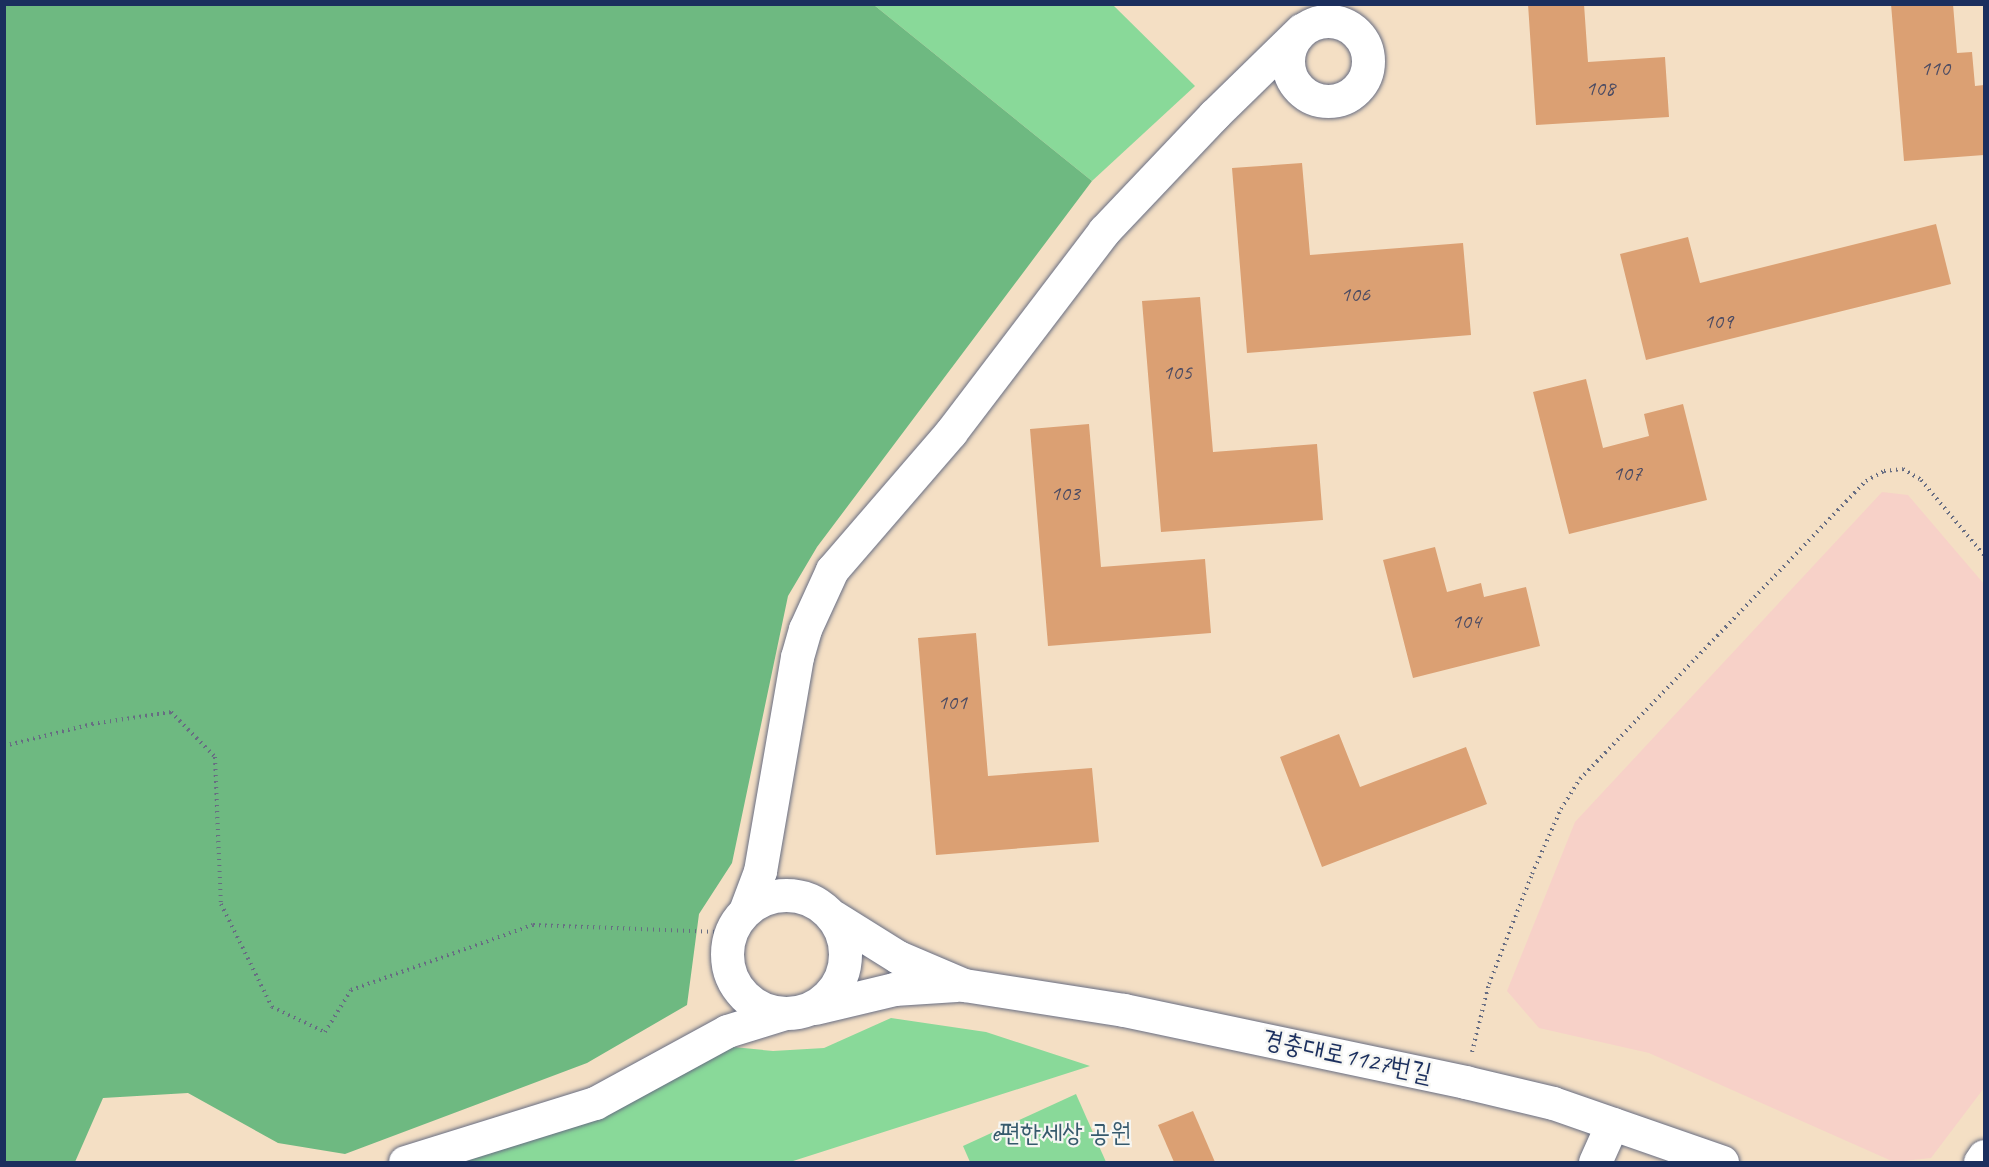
<!DOCTYPE html>
<html>
<head>
<meta charset="utf-8">
<style>
	body { margin:0 }
	#map { position:relative; width:1989px; height:1167px; overflow:hidden; background:#f4dfc4; font-family:Caveat,"Poor Story",sans-serif }
	div>[style] { position:absolute }
	.built>* { inset:0; background:#f7d1c8 }
	.green>* { inset:0; background:#89d999 }
	.forest>* { inset:0; background:#6eb981 }
	.building>* { inset:0; background:#dba073 }
	.path>* { height:4px; margin-top:-2px; transform-origin:0; background:repeating-linear-gradient(90deg,#676d82 0 1.5px,transparent 0 6px) }
	.roads { filter:drop-shadow(0 0 2px #676d82) drop-shadow(0 0 2px #676d82) }
	.minor>* { height:33px; margin:-16.5px; padding:0 16.5px; transform-origin:16.5px; border-radius:16.5px; background:#fff }
	.minor>.ring { margin:-16.5px; padding:0; box-sizing:content-box; background:none; border:33px solid #fff; border-radius:50% }
	span { translate:-50% -50%; white-space:nowrap; text-align:center; line-height:1.15; -webkit-text-stroke:4.5px #f6f6f2; paint-order:stroke }
	.number-label { font-size:22px; color:#4b4b63 }
	.number-label span { -webkit-text-stroke-width:0 }
	.street-label { font-size:26px; color:#1b2f5e }
	.park-label { font-size:26px; color:#365a6d }
	.frame { position:absolute; inset:0; border:6px solid #1b2f5e; pointer-events:none }
</style>
</head>
<body>
<div id="map">
	<div class="built">
		<div style="clip-path:polygon(1882px 492px,1908px 495px,1984px 584px,1984px 1088px,1931px 1158px,1894px 1162px,1649px 1053px,1539px 1028px,1507px 991px,1575px 822px)"></div>
	</div>
	<div class="green">
		<div style="clip-path:polygon(874px 5px,1113px 5px,1195px 86px,1092px 181px)"></div>
		<div style="clip-path:polygon(891px 1018px,986px 1032px,1090px 1066px,790px 1162px,456px 1162px,723px 1046px,773px 1051px,824px 1048px)"></div>
		<div style="clip-path:polygon(1076px 1094px,1106px 1162px,970px 1162px,963px 1146px)"></div>
	</div>
	<div class="forest">
		<div style="clip-path:polygon(5px 4px,874px 5px,1092px 181px,817px 547px,788px 596px,732px 863px,699px 914px,687px 1005px,587px 1063px,345px 1154px,278px 1143px,188px 1093px,103px 1098px,75px 1162px,5px 1162px)"></div>
	</div>
	<div class="building">
		<div style="clip-path:polygon(1528px 4px,1584px 4px,1588px 62px,1665px 57px,1669px 117px,1536px 125px)"></div>
		<div style="clip-path:polygon(1891px 4px,1953px 4px,1957px 53px,1972px 52px,1975px 86px,1984px 85px,1984px 155px,1904px 161px)"></div>
		<div style="clip-path:polygon(1302px 163px,1310px 255px,1463px 243px,1471px 335px,1247px 353px,1232px 168px)"></div>
		<div style="clip-path:polygon(1936px 224px,1951px 284px,1646px 360px,1620px 254px,1688px 237px,1700px 283px)"></div>
		<div style="clip-path:polygon(1200px 297px,1213px 452px,1317px 444px,1323px 520px,1161px 532px,1142px 301px)"></div>
		<div style="clip-path:polygon(1586px 379px,1603px 448px,1649px 436px,1644px 414px,1683px 404px,1707px 500px,1569px 534px,1533px 392px)"></div>
		<div style="clip-path:polygon(1089px 424px,1101px 567px,1205px 559px,1211px 633px,1048px 646px,1030px 429px)"></div>
		<div style="clip-path:polygon(1435px 547px,1447px 592px,1481px 583px,1484px 597px,1526px 587px,1540px 646px,1413px 678px,1383px 560px)"></div>
		<div style="clip-path:polygon(976px 633px,988px 776px,1092px 768px,1099px 842px,936px 855px,918px 638px)"></div>
		<div style="clip-path:polygon(1339px 734px,1360px 787px,1466px 747px,1487px 804px,1322px 867px,1280px 757px)"></div>
		<div style="clip-path:polygon(1193px 1111px,1215px 1162px,1174px 1162px,1158px 1125px)"></div>
	</div>
	<div class="path">
		<div style="left:4px;top:746px;width:91px;rotate:-14deg"></div>
		<div style="left:92px;top:724px;width:80px;rotate:-8.6deg"></div>
		<div style="left:171px;top:712px;width:63px;rotate:45.6deg"></div>
		<div style="left:215px;top:757px;width:147px;rotate:87.7deg"></div>
		<div style="left:221px;top:904px;width:115px;rotate:63.7deg"></div>
		<div style="left:272px;top:1007px;width:59px;rotate:25.3deg"></div>
		<div style="left:325px;top:1032px;width:49px;rotate:-58.2deg"></div>
		<div style="left:351px;top:990px;width:193px;rotate:-19.7deg"></div>
		<div style="left:533px;top:925px;width:185px;rotate:2.2deg"></div>
		<div style="left:1472px;top:1052px;width:70px;rotate:-76deg"></div>
		<div style="left:1489px;top:984px;width:118px;rotate:-68.6deg"></div>
		<div style="left:1532px;top:874px;width:71px;rotate:-66deg"></div>
		<div style="left:1561px;top:809px;width:36px;rotate:-58deg"></div>
		<div style="left:1580px;top:779px;width:413px;rotate:-46.2deg"></div>
		<div style="left:1866px;top:481px;width:21px;rotate:-29deg"></div>
		<div style="left:1884px;top:471px;width:19px;rotate:-6deg"></div>
		<div style="left:1903px;top:469px;width:21px;rotate:31deg"></div>
		<div style="left:1921px;top:480px;width:98px;rotate:50deg"></div>
	</div>
	<div class="roads">
		<div class="minor">
			<div class="ring" style="left:1288px;top:21px;width:47px;height:47px"></div>
			<div class="ring" style="left:727px;top:895px;width:85px;height:85px"></div>
			<div style="left:745px;top:911px;width:43px;rotate:-69.4deg"></div>
			<div style="left:760px;top:871px;width:217px;rotate:-80.2deg"></div>
			<div style="left:797px;top:657px;width:29px;rotate:-74deg"></div>
			<div style="left:805px;top:629px;width:65px;rotate:-65.4deg"></div>
			<div style="left:832px;top:570px;width:182px;rotate:-49.2deg"></div>
			<div style="left:951px;top:432px;width:253px;rotate:-52.7deg"></div>
			<div style="left:1104px;top:231px;width:160px;rotate:-46.5deg"></div>
			<div style="left:1214px;top:115px;width:122px;rotate:-44.3deg"></div>
			<div style="left:834px;top:917px;width:75px;rotate:32deg"></div>
			<div style="left:898px;top:957px;width:72px;rotate:23deg"></div>
			<div style="left:964px;top:985px;width:162px;rotate:8.9deg"></div>
			<div style="left:1124px;top:1010px;width:349px;rotate:11.9deg"></div>
			<div style="left:1465px;top:1082px;width:90px;rotate:13.4deg"></div>
			<div style="left:1553px;top:1103px;width:179px;rotate:19.2deg"></div>
			<div style="left:815px;top:1008px;width:81px;rotate:-13.5deg"></div>
			<div style="left:894px;top:989px;width:62px;rotate:-3.7deg"></div>
			<div style="left:405px;top:1162px;width:199px;rotate:-17.3deg"></div>
			<div style="left:595px;top:1103px;width:150px;rotate:-28.6deg"></div>
			<div style="left:727px;top:1031px;width:61px;rotate:-17.2deg"></div>
			<div style="left:1595px;top:1162px;width:42px;rotate:-65.9deg"></div>
			<div style="left:1980px;top:1162px;width:7px;rotate:-56deg"></div>
		</div>
	</div>
	<div class="number-label">
		<span style="left:1935px;top:69px">110</span>
		<span style="left:1600px;top:89px">108</span>
		<span style="left:1355px;top:295px">106</span>
		<span style="left:1718px;top:322px">109</span>
		<span style="left:1177px;top:373px">105</span>
		<span style="left:1627px;top:474px">107</span>
		<span style="left:1065px;top:494px">103</span>
		<span style="left:1466px;top:622px">104</span>
		<span style="left:952px;top:703px">101</span>
	</div>
	<div class="street-label">
		<span style="left:1347px;top:1056px;rotate:12deg">경충대로1127번길</span>
	</div>
	<div class="park-label">
		<span style="left:1061px;top:1133px">e편한세상 공원</span>
	</div>
	<div class="frame"></div>
</div>
</body>
</html>
